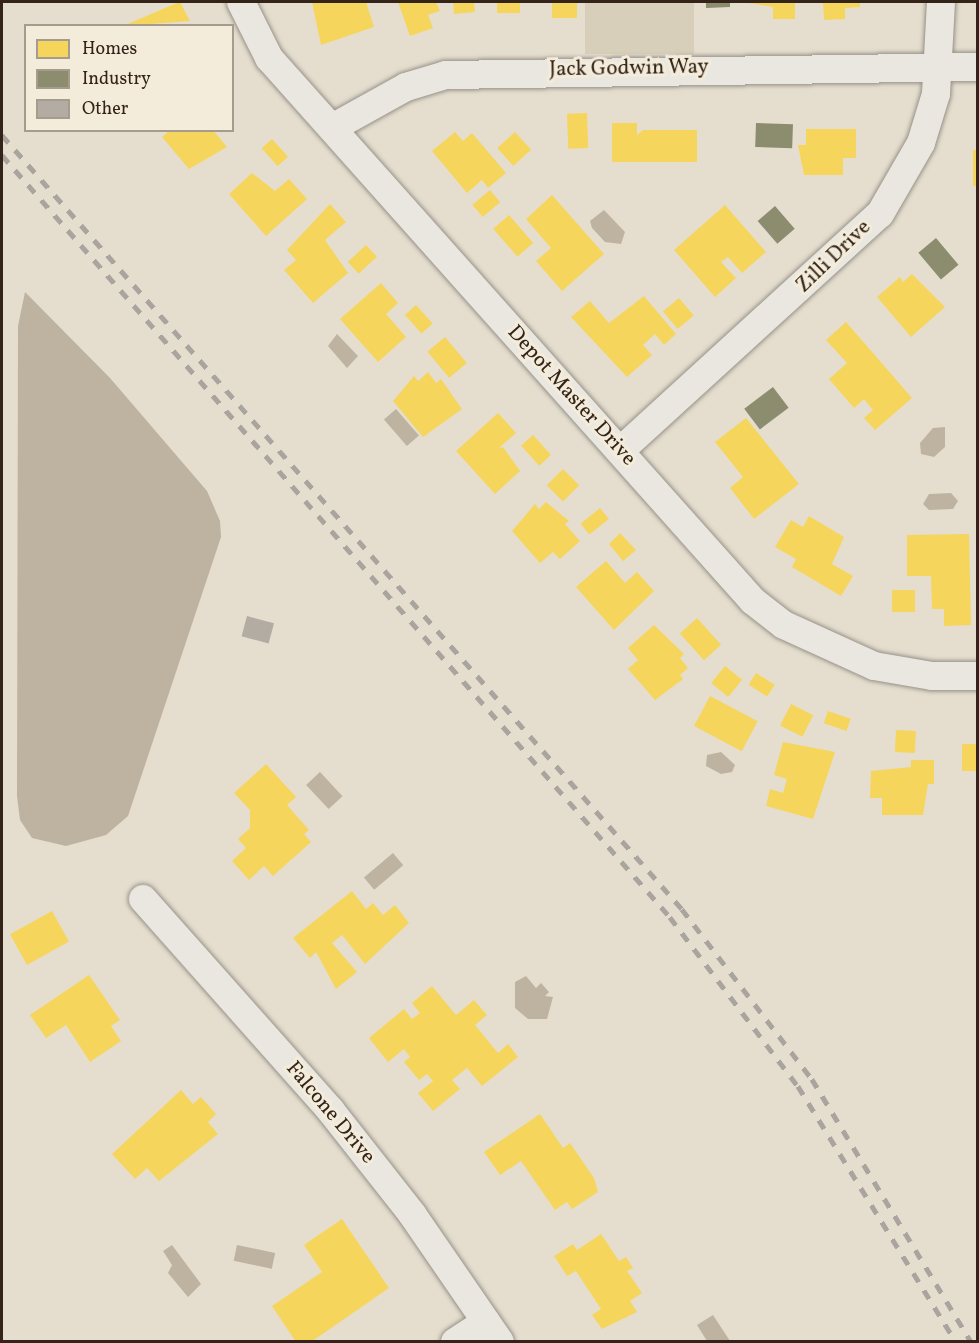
<!DOCTYPE html>
<html>
<head>
<meta charset="utf-8">
<style>
	body { margin:0 }
	#map { position:relative; width:979px; height:1343px; overflow:hidden; background:#e5decf; font-family:Vollkorn,serif }
	div>[style] { position:absolute }
	.green>* { inset:0; background:#d8cfba; transform-origin:0 0 }
	.water>* { inset:0; background:#beb3a0; transform-origin:0 0 }
	.homes>* { inset:0; background:#f6d55c; transform-origin:0 0 }
	.industry>* { inset:0; background:#8c8c6e; transform-origin:0 0 }
	.building>* { inset:0; background:#b2aca2; transform-origin:0 0 }
	.roads { filter:drop-shadow(0 0 2px #979288) drop-shadow(0 0 2px #979288) }
	.minor>* { height:28px; margin:-14px; padding:0 14px; transform-origin:14px; border-radius:14px; background:#eae7e0 }
	.rail>* { height:4.5px; margin-top:-2.25px; transform-origin:0; background:repeating-linear-gradient(90deg,#a9a49e 0 10px,transparent 0 20px) }
	span { translate:-50% -50%; white-space:nowrap; text-align:center; line-height:1.15; -webkit-text-stroke:6px #f3ecdb; paint-order:stroke }
	.street-label { font-size:21px; color:#332318 }
	.frame { position:absolute; inset:0; border:3px solid #332318; pointer-events:none }
	.legend { position:absolute; left:24px; top:24px; width:210px; height:108px; box-sizing:border-box; background:#f3ecdb; border:2px solid #a69c8d; margin:0; padding:8px 10px; list-style:none; font-size:18px; color:#332318 }
	.legend li { display:flex; align-items:center; gap:12px; height:30px }
	.legend b { width:30px; border:2px solid #a69c8d }
</style>
</head>
<body>
<div id="map">
	<div class="green">
		<div style="left:585px;top:2px;width:109px;height:52px"></div>
	</div>
	<div class="water">
		<div style="clip-path:polygon(604px 210px,625px 232px,621px 244px,605px 242px,592px 228px,590px 221px)"></div>
		<div style="clip-path:polygon(25px 292px,110px 378px,207px 491px,220px 521px,221px 537px,128px 816px,106px 835px,66px 846px,32px 838px,20px 820px,17px 796px,18px 326px)"></div>
		<div style="clip-path:polygon(337px 334px,358px 356px,347px 368px,328px 346px)"></div>
		<div style="left:396px;top:409px;width:35px;height:16px;rotate:49deg"></div>
		<div style="clip-path:polygon(945px 427px,945px 447px,934px 457px,921px 454px,920px 443px,933px 428px)"></div>
		<div style="clip-path:polygon(951px 493px,958px 501px,953px 509px,929px 510px,923px 504px,929px 494px)"></div>
		<div style="clip-path:polygon(721px 752px,735px 765px,732px 772px,721px 774px,706px 766px,707px 755px)"></div>
		<div style="left:320px;top:772px;width:33px;height:19px;rotate:47deg"></div>
		<div style="left:393px;top:853px;width:16px;height:38px;rotate:50deg"></div>
		<div style="clip-path:polygon(526px 976px,536px 988px,541px 983px,549px 992px,545px 996px,553px 997px,547px 1019px,528px 1019px,515px 1008px,515px 982px)"></div>
		<div style="clip-path:polygon(172px 1245px,201px 1284px,188px 1297px,168px 1273px,172px 1265px,163px 1251px)"></div>
		<div style="left:237px;top:1245px;width:39px;height:16px;rotate:12deg"></div>
		<div style="clip-path:polygon(713px 1315px,730px 1341px,707px 1341px,697px 1325px)"></div>
	</div>
	<div class="homes">
		<div style="clip-path:polygon(180px 2px,190px 21px,123px 26px,172px 5px)"></div>
		<div style="clip-path:polygon(312px 2px,366px 2px,374px 27px,321px 45px)"></div>
		<div style="clip-path:polygon(398px 2px,436px 2px,440px 11px,428px 15px,433px 28px,410px 36px)"></div>
		<div style="clip-path:polygon(453px 2px,474px 2px,475px 12px,454px 14px)"></div>
		<div style="left:497px;top:2px;width:23px;height:11px"></div>
		<div style="left:552px;top:2px;width:25px;height:16px"></div>
		<div style="clip-path:polygon(742px 2px,795px 2px,795px 19px,773px 19px,773px 7px)"></div>
		<div style="clip-path:polygon(823px 2px,860px 2px,860px 7px,845px 8px,845px 19px,824px 20px)"></div>
		<div style="left:587px;top:113px;width:35px;height:20px;rotate:88deg"></div>
		<div style="clip-path:polygon(612px 123px,637px 123px,637px 135px,643px 130px,697px 130px,697px 162px,612px 162px)"></div>
		<div style="clip-path:polygon(806px 129px,856px 129px,856px 158px,843px 158px,843px 175px,804px 175px,798px 145px,806px 145px)"></div>
		<div style="clip-path:polygon(170px 130px,213px 130px,227px 147px,189px 169px,162px 137px)"></div>
		<div style="clip-path:polygon(455px 132px,463px 141px,472px 133px,506px 173px,488px 188px,482px 180px,467px 193px,432px 151px)"></div>
		<div style="left:515px;top:132px;width:24px;height:24px;rotate:48deg"></div>
		<div style="left:272px;top:139px;width:24px;height:14px;rotate:48deg"></div>
		<div style="left:973px;top:150px;width:5px;height:36px"></div>
		<div style="clip-path:polygon(252px 173px,275px 191px,289px 179px,307px 199px,266px 236px,229px 194px)"></div>
		<div style="left:490px;top:190px;width:16px;height:23px;rotate:50deg"></div>
		<div style="clip-path:polygon(552px 195px,604px 254px,562px 291px,536px 261px,551px 248px,526px 219px)"></div>
		<div style="clip-path:polygon(330px 204px,346px 222px,325px 240px,348px 273px,313px 303px,284px 270px,296px 260px,287px 250px)"></div>
		<div style="clip-path:polygon(725px 205px,766px 252px,742px 273px,728px 257px,721px 262px,736px 278px,715px 297px,674px 250px)"></div>
		<div style="left:509px;top:215px;width:37px;height:21px;rotate:49deg"></div>
		<div style="left:366px;top:245px;width:16px;height:25px;rotate:47deg"></div>
		<div style="clip-path:polygon(912px 274px,945px 307px,911px 337px,877px 297px,900px 277px,903px 282px)"></div>
		<div style="clip-path:polygon(381px 283px,398px 303px,386px 314px,406px 337px,378px 362px,340px 319px)"></div>
		<div style="clip-path:polygon(644px 296px,676px 334px,664px 345px,655px 334px,643px 345px,652px 355px,627px 377px,571px 317px,590px 301px,609px 323px)"></div>
		<div style="left:679px;top:298px;width:23px;height:21px;rotate:50deg"></div>
		<div style="left:416px;top:305px;width:25px;height:15px;rotate:48deg"></div>
		<div style="clip-path:polygon(846px 322px,912px 398px,875px 430px,864px 418px,873px 410px,864px 399px,854px 408px,829px 379px,847px 363px,826px 340px)"></div>
		<div style="left:445px;top:337px;width:34px;height:23px;rotate:50deg"></div>
		<div style="clip-path:polygon(428px 372px,436px 383px,441px 379px,462px 409px,423px 437px,393px 401px,414px 376px,418px 381px)"></div>
		<div style="clip-path:polygon(498px 413px,516px 433px,498px 449px,503px 447px,520px 471px,495px 494px,456px 451px)"></div>
		<div style="clip-path:polygon(746px 418px,799px 484px,754px 519px,730px 488px,743px 477px,715px 442px)"></div>
		<div style="left:533px;top:435px;width:27px;height:16px;rotate:48deg"></div>
		<div style="left:563px;top:469px;width:23px;height:23px;rotate:45deg"></div>
		<div style="clip-path:polygon(546px 502px,569px 521px,565px 524px,580px 541px,560px 559px,553px 552px,540px 563px,512px 531px,535px 504px,539px 509px)"></div>
		<div style="left:600px;top:508px;width:14px;height:25px;rotate:51deg"></div>
		<div style="clip-path:polygon(809px 516px,844px 537px,832px 564px,853px 576px,841px 596px,792px 567px,796px 559px,775px 547px,791px 520px,803px 527px)"></div>
		<div style="clip-path:polygon(620px 533px,636px 550px,623px 561px,609px 544px)"></div>
		<div style="clip-path:polygon(969px 534px,971px 625px,944px 626px,944px 609px,932px 609px,931px 576px,907px 576px,907px 535px)"></div>
		<div style="clip-path:polygon(606px 561px,625px 583px,637px 572px,654px 591px,614px 630px,576px 587px)"></div>
		<div style="left:892px;top:590px;width:23px;height:22px"></div>
		<div style="left:697px;top:618px;width:36px;height:23px;rotate:48deg"></div>
		<div style="clip-path:polygon(654px 625px,684px 654px,680px 658px,688px 668px,680px 675px,683px 679px,655px 700px,628px 669px,638px 660px,628px 648px)"></div>
		<div style="left:725px;top:666px;width:22px;height:22px;rotate:39deg"></div>
		<div style="left:756px;top:673px;width:22px;height:14px;rotate:32deg"></div>
		<div style="left:710px;top:696px;width:54px;height:34px;rotate:28deg"></div>
		<div style="left:791px;top:704px;width:25px;height:24px;rotate:27deg"></div>
		<div style="left:828px;top:711px;width:24px;height:13px;rotate:19deg"></div>
		<div style="left:896px;top:730px;width:20px;height:22px;rotate:3deg"></div>
		<div style="clip-path:polygon(783px 742px,835px 752px,813px 819px,766px 806px,770px 789px,783px 793px,787px 779px,774px 775px)"></div>
		<div style="left:962px;top:744px;width:16px;height:27px"></div>
		<div style="clip-path:polygon(911px 760px,934px 760px,934px 784px,928px 784px,923px 815px,882px 815px,882px 798px,870px 798px,871px 771px,911px 767px)"></div>
		<div style="clip-path:polygon(266px 764px,296px 797px,287px 805px,309px 830px,304px 834px,311px 842px,273px 876px,264px 866px,249px 880px,232px 861px,246px 848px,238px 839px,250px 828px,250px 810px,234px 793px)"></div>
		<div style="clip-path:polygon(352px 891px,366px 909px,373px 903px,383px 915px,395px 905px,409px 923px,365px 964px,342px 935px,332px 943px,357px 972px,336px 989px,316px 952px,310px 958px,293px 938px)"></div>
		<div style="left:52px;top:911px;width:35px;height:48px;rotate:61deg"></div>
		<div style="clip-path:polygon(89px 975px,120px 1020px,111px 1026px,121px 1041px,90px 1062px,66px 1025px,46px 1038px,30px 1015px)"></div>
		<div style="clip-path:polygon(432px 986px,456px 1015px,474px 1000px,487px 1015px,475px 1025px,498px 1053px,508px 1044px,518px 1057px,482px 1086px,467px 1068px,452px 1080px,460px 1089px,433px 1111px,418px 1093px,433px 1081px,427px 1074px,419px 1080px,404px 1062px,410px 1057px,404px 1049px,388px 1062px,369px 1038px,404px 1009px,412px 1019px,420px 1013px,412px 1003px)"></div>
		<div style="clip-path:polygon(181px 1090px,193px 1104px,201px 1097px,216px 1114px,208px 1122px,218px 1134px,159px 1181px,147px 1168px,135px 1179px,112px 1154px)"></div>
		<div style="clip-path:polygon(540px 1114px,563px 1148px,570px 1143px,594px 1178px,598px 1192px,572px 1209px,567px 1202px,555px 1210px,521px 1161px,500px 1175px,484px 1152px)"></div>
		<div style="clip-path:polygon(342px 1219px,389px 1288px,311px 1342px,296px 1342px,272px 1306px,322px 1272px,304px 1245px)"></div>
		<div style="clip-path:polygon(601px 1234px,619px 1261px,626px 1257px,633px 1268px,627px 1271px,642px 1293px,630px 1301px,637px 1312px,602px 1329px,592px 1315px,601px 1309px,576px 1271px,567px 1276px,554px 1256px,573px 1244px,577px 1250px)"></div>
	</div>
	<div class="industry">
		<div style="clip-path:polygon(706px 2px,730px 2px,730px 7px,706px 8px)"></div>
		<div style="left:756px;top:123px;width:37px;height:24px;rotate:2deg"></div>
		<div style="left:775px;top:206px;width:30px;height:23px;rotate:49deg"></div>
		<div style="left:936px;top:238px;width:35px;height:23px;rotate:50deg"></div>
		<div style="left:773px;top:387px;width:26px;height:36px;rotate:53deg"></div>
	</div>
	<div class="building">
		<div style="left:247px;top:616px;width:28px;height:21px;rotate:15deg"></div>
	</div>
	<div class="roads">
		<div class="minor">
			<div style="left:241px;top:2px;width:63px;rotate:63.4deg"></div>
			<div style="left:269px;top:58px;width:727px;rotate:48.29deg"></div>
			<div style="left:753px;top:601px;width:39px;rotate:38deg"></div>
			<div style="left:784px;top:625px;width:99px;rotate:24.5deg"></div>
			<div style="left:874px;top:666px;width:59px;rotate:9.8deg"></div>
			<div style="left:932px;top:676px;width:46px"></div>
			<div style="left:332px;top:128px;width:85px;rotate:-29deg"></div>
			<div style="left:406px;top:87px;width:42px;rotate:-16.7deg"></div>
			<div style="left:446px;top:75px;width:532px;rotate:-0.86deg"></div>
			<div style="left:620px;top:451px;width:352px;rotate:-42.4deg"></div>
			<div style="left:880px;top:214px;width:82px;rotate:-60deg"></div>
			<div style="left:921px;top:143px;width:51px;rotate:-73deg"></div>
			<div style="left:936px;top:94px;width:92px;rotate:-86.9deg"></div>
			<div style="left:143px;top:899px;width:283px;rotate:48.4deg"></div>
			<div style="left:331px;top:1111px;width:131px;rotate:51.8deg"></div>
			<div style="left:412px;top:1214px;width:155px;rotate:55.5deg"></div>
			<div style="left:455px;top:1342px;width:37px;rotate:-33deg"></div>
		</div>
	</div>
	<div class="rail">
		<div style="left:2px;top:135px;width:1030px;rotate:48.7deg"></div>
		<div style="left:682px;top:909px;width:214px;rotate:52.6deg"></div>
		<div style="left:812px;top:1079px;width:307px;rotate:58.8deg"></div>
		<div style="left:2px;top:155px;width:1013px;rotate:48.76deg"></div>
		<div style="left:670px;top:917px;width:212px;rotate:52.9deg"></div>
		<div style="left:798px;top:1086px;width:301px;rotate:58.3deg"></div>
	</div>
	<div class="street-label">
		<span style="left:629px;top:69px;rotate:-1deg">Jack Godwin Way</span>
		<span style="left:834px;top:257px;rotate:-44deg">Zilli Drive</span>
		<span style="left:571px;top:396px;rotate:48deg">Depot Master Drive</span>
		<span style="left:330px;top:1113px;rotate:50deg">Falcone Drive</span>
	</div>
	<div class="frame"></div>
	<ul class="legend">
	<li><b style="height:16px;background:#f6d55c"></b>Homes</li>
	<li><b style="height:16px;background:#8c8c6e"></b>Industry</li>
	<li><b style="height:16px;background:#b2aca2"></b>Other</li>
	</ul>
</div>
</body>
</html>
